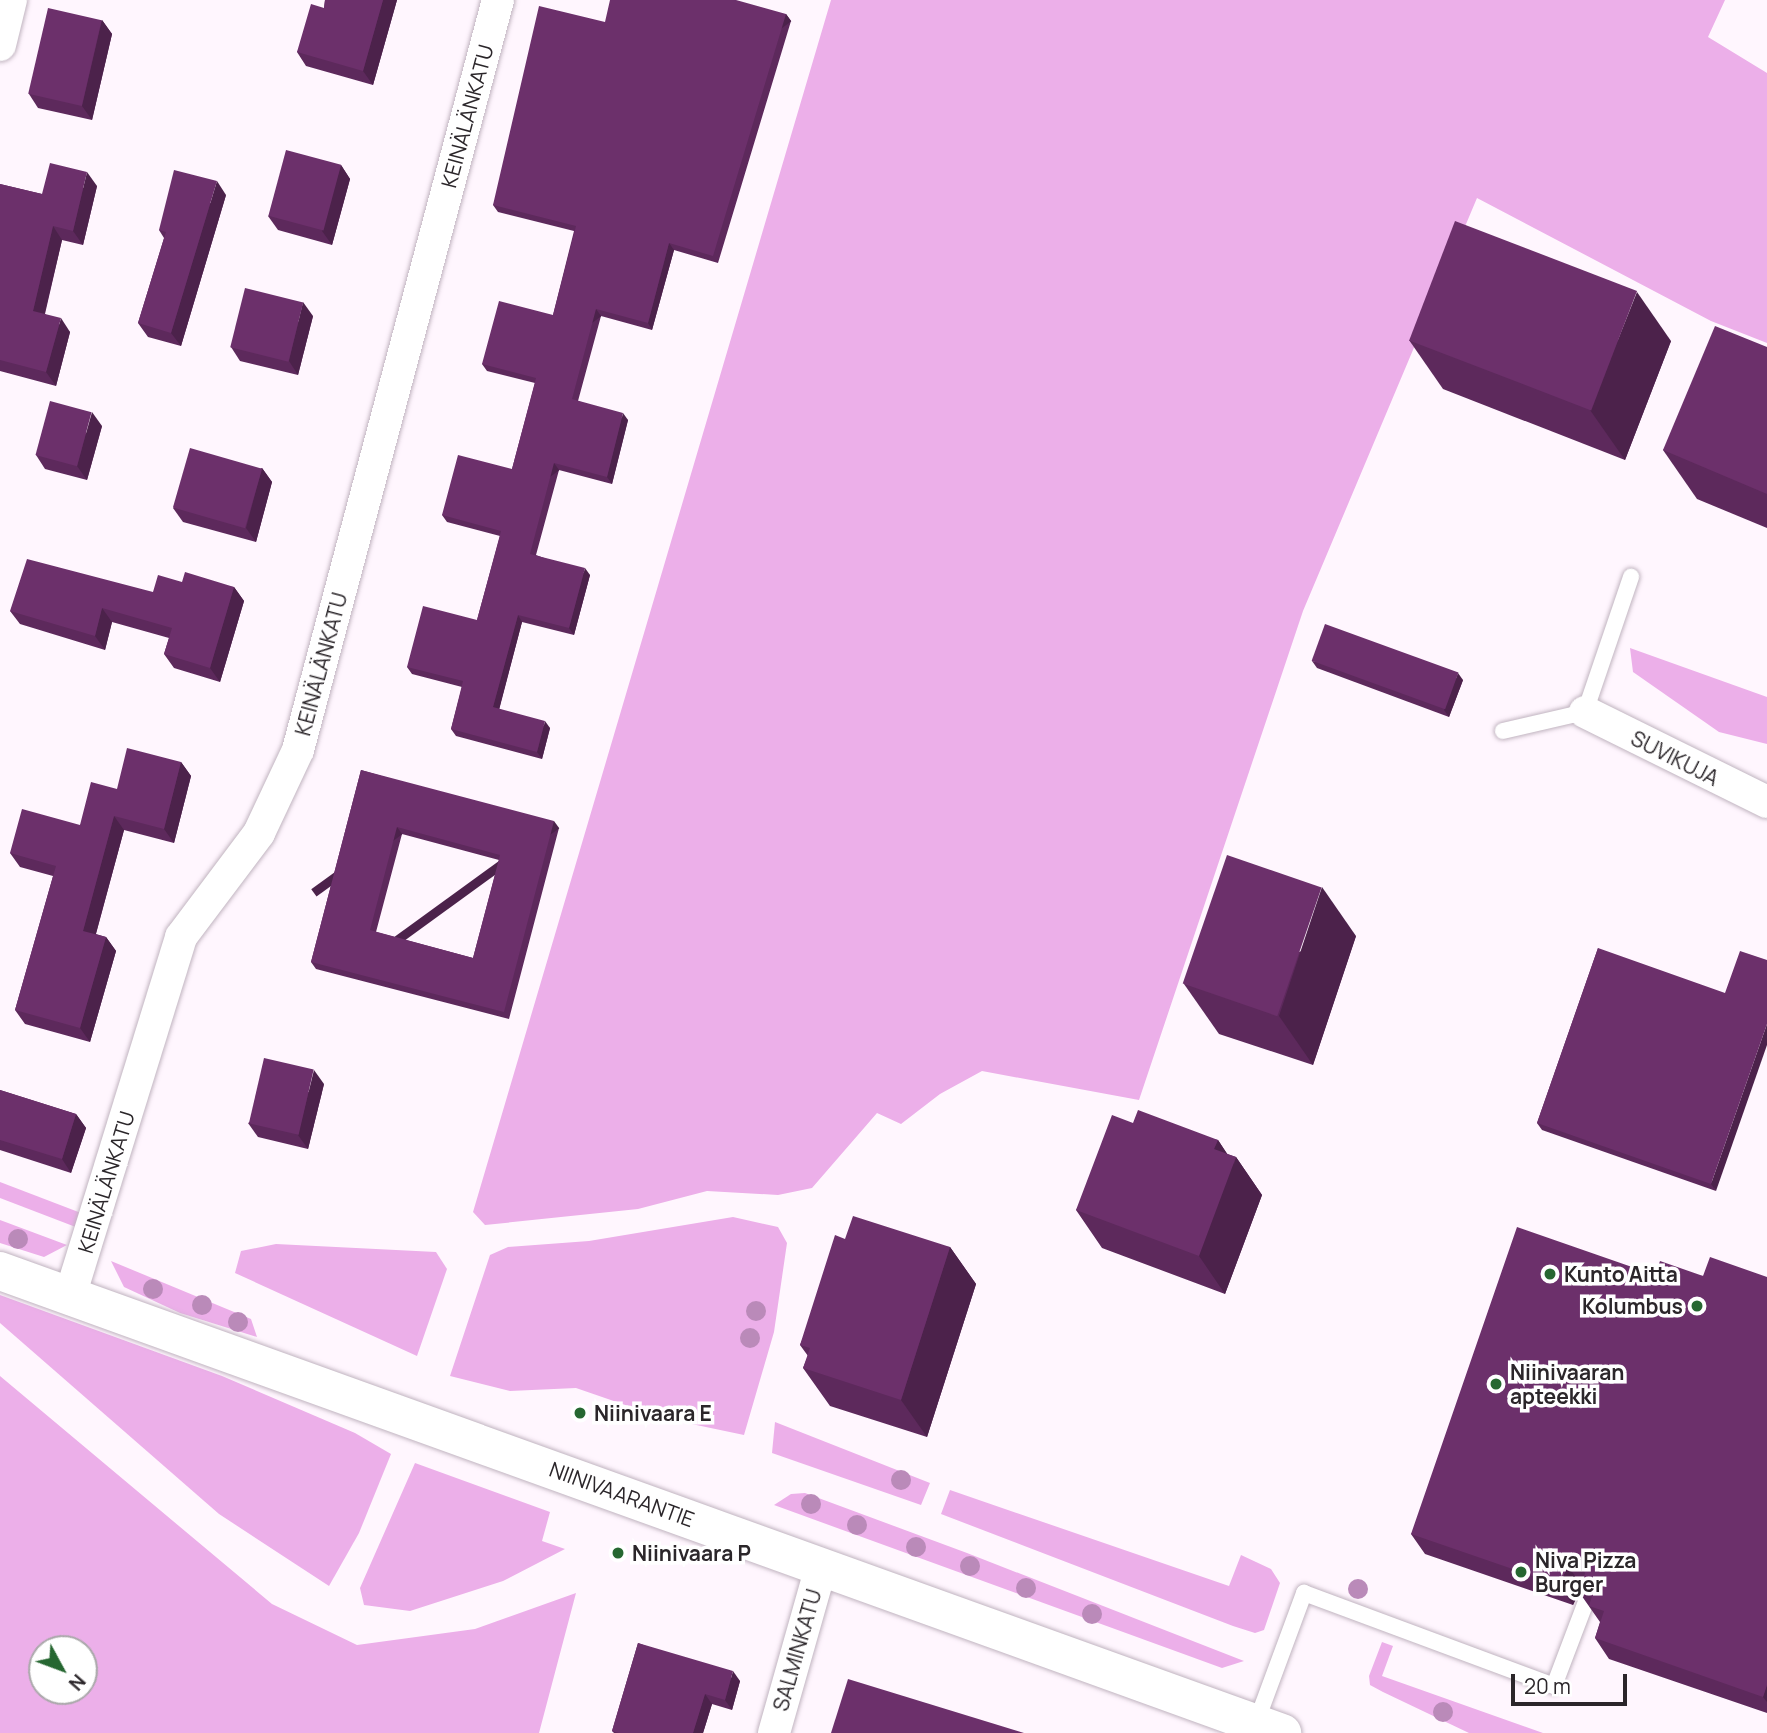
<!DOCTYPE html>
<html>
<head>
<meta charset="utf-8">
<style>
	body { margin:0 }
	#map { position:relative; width:1767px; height:1733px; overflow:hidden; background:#fff6fe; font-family:Manrope,sans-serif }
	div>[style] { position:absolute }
	.green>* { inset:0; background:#ecafe9; transform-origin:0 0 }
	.roads { filter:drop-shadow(0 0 2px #c1b4c0) drop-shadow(0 0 2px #c1b4c0) }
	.lane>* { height:16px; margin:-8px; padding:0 8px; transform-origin:8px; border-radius:8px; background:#fff }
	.street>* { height:32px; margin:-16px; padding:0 16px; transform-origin:16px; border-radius:16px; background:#fff }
	.secondary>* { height:38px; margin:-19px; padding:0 19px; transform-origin:19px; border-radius:19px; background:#fff }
	.trees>* { width:20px; height:20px; margin:-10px; border-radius:50%; background:#ba8ab9 }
	.wall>* { inset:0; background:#5d295c }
	.shaded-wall>* { inset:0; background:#4c224b; transform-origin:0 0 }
	.building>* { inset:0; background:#6c306b; transform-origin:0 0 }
	.dots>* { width:19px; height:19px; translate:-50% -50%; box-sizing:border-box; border:4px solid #fff; border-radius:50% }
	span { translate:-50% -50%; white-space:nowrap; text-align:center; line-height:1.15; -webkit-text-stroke:7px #fff; paint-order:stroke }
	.street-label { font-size:21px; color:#2b262a }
	.poi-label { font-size:21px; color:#2b262a; font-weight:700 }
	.left { translate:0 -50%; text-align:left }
	.right { translate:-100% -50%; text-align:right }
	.north { position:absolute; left:28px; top:1635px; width:70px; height:70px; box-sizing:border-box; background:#fff; border:2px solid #aaa8aa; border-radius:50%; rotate:131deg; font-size:19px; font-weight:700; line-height:28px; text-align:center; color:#2b262a }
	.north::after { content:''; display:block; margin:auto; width:24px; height:32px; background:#266731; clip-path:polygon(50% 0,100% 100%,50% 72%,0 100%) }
	.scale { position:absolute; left:1511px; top:1674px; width:116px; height:32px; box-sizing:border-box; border:4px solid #2b262a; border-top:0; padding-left:9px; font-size:21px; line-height:24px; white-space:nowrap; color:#2b262a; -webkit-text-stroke:5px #fff; paint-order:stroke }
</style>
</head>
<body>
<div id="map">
	<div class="green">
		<div style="clip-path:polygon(831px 0,1725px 0,1708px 37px,1767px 73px,1767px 343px,1711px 321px,1477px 198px,1303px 611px,1139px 1100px,982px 1071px,940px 1094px,901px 1124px,877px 1113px,812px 1188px,778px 1195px,707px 1191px,638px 1209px,485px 1225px,473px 1212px)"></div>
		<div style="clip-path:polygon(1630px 648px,1767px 697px,1767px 744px,1719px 732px,1633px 672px)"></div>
		<div style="left:0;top:1182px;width:91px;height:15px;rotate:21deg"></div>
		<div style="clip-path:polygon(733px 1217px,778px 1227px,787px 1243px,774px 1332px,744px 1435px,663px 1418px,576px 1388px,510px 1391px,450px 1376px,490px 1255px,508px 1247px,589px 1241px)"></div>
		<div style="clip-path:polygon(0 1220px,67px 1245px,44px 1257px,0 1243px)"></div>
		<div style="clip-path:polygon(276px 1244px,436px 1252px,447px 1269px,417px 1356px,235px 1273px,241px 1251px)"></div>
		<div style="clip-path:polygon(111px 1261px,251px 1319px,257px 1337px,180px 1313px,124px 1287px)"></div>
		<div style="clip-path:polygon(0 1295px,222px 1376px,355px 1433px,391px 1454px,359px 1533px,329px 1586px,219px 1514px,0 1323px)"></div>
		<div style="clip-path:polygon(evenodd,0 1376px,272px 1604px,357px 1645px,475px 1629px,576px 1593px,539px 1733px,0 1733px,0 1376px,84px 1649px,84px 1691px,42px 1691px,42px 1649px,84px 1649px)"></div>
		<div style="clip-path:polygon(775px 1422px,930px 1483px,921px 1505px,772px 1453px)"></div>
		<div style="clip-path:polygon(415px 1463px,550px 1512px,542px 1541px,565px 1549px,503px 1581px,410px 1611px,364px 1605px,360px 1588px)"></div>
		<div style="clip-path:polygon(950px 1490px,1229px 1586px,1241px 1555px,1271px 1569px,1280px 1583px,1264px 1630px,1255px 1633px,1233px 1626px,941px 1514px)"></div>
		<div style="clip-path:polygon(805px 1493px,967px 1553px,1244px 1661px,1222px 1668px,774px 1505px,791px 1494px)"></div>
		<div style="clip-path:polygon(1382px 1642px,1393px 1646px,1382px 1676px,1543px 1733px,1469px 1733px,1383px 1692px,1370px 1685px,1369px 1676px)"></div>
	</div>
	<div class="roads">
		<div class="lane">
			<div style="left:1503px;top:731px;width:84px;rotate:-13deg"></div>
			<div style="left:1585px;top:712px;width:143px;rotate:-71.2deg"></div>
			<div style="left:1256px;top:1723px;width:139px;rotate:-69.7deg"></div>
			<div style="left:1304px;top:1593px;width:267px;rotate:20.4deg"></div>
			<div style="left:1554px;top:1686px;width:98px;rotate:-69.2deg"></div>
		</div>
		<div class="street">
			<div style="left:0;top:45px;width:46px;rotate:-76.3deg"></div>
			<div style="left:1585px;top:712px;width:203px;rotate:26.3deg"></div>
			<div style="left:70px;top:1296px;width:376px;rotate:-72.8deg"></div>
			<div style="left:181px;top:937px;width:130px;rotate:-53.1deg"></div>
			<div style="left:259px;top:833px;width:92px;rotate:-64.8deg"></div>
			<div style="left:298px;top:750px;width:776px;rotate:-75.07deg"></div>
			<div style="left:774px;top:1733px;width:173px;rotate:-74.2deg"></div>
		</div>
		<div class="secondary">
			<div style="left:0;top:1271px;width:1363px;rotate:19.82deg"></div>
		</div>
	</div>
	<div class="trees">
		<div style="left:18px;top:1239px"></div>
		<div style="left:153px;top:1289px"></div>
		<div style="left:202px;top:1305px"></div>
		<div style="left:756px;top:1311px"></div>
		<div style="left:238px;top:1322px"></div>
		<div style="left:750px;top:1338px"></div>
		<div style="left:901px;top:1480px"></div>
		<div style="left:811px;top:1504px"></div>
		<div style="left:857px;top:1525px"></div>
		<div style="left:916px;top:1547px"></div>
		<div style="left:970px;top:1566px"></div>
		<div style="left:1026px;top:1588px"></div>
		<div style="left:1358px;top:1589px"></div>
		<div style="left:1092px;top:1614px"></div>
		<div style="left:1443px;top:1712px"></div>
	</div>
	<div class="wall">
		<div style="clip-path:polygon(325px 0,397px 0,373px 85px,306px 66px,297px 52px,324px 8px)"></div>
		<div style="clip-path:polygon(786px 14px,791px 21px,718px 263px,674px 250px,652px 330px,601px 316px,578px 401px,628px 420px,612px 484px,559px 470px,536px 555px,590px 575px,574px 635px,522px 622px,499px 709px,550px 728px,542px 759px,456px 736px,451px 729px,462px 687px,412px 674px,407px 667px,477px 620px,500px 536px,447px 522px,442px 515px,512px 469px,535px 383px,487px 371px,482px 364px,553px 315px,574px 231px,498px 212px,493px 205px,605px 22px)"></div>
		<div style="clip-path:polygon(102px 20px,112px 34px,92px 120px,38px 108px,29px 94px)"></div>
		<div style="clip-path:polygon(341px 165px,350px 179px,332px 245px,278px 230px,268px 216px)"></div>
		<div style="clip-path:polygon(0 184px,42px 194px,97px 186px,83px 245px,62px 240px,45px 314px,70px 332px,56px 386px,0 371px)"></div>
		<div style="clip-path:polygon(226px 195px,181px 346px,148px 337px,138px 323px,164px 238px,159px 230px)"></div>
		<div style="clip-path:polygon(313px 316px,298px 375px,240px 361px,231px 347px)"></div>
		<div style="clip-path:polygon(1409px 340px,1671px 341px,1625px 460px,1443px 389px)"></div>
		<div style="clip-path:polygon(1767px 347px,1767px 528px,1697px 499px,1663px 450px)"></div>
		<div style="clip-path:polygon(102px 426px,87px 480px,45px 469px,36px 455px)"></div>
		<div style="clip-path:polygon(262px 468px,272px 482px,256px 542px,183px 522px,173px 508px)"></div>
		<div style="clip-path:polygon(182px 582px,234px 587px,244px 601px,220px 682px,174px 668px,164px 654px,169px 638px,112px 622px,105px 650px,20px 624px,10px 611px,153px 592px)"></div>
		<div style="clip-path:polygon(1312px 661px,1463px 680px,1449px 717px,1317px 668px)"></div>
		<div style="clip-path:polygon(181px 762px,191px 776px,174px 843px,124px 830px,96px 934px,106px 937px,116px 951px,90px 1042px,25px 1024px,15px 1010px,53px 876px,20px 867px,10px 853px,80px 825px,117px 789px)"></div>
		<div style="clip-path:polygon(evenodd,361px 770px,559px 828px,509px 1019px,316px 969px,311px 962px,361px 770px,402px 834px,499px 860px,473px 958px,376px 932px,402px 834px)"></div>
		<div style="clip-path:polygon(1356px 936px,1313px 1065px,1219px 1034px,1184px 984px)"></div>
		<div style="clip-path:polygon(1598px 948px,1716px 1191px,1542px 1130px,1537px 1123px)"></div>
		<div style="clip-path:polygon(324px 1084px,308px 1149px,258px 1137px,248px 1123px)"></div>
		<div style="clip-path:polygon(0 1090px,76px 1114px,86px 1128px,71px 1173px,0 1150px)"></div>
		<div style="clip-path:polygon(1133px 1123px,1218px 1140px,1227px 1154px,1236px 1157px,1262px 1195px,1225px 1294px,1102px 1248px,1076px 1210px)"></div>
		<div style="clip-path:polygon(845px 1239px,950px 1247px,976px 1284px,927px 1437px,830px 1406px,803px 1368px,808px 1356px,800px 1345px)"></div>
		<div style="clip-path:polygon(1655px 1275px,1767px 1277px,1767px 1713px,1609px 1659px,1595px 1638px,1600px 1622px,1579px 1592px,1573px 1605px,1425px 1554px,1411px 1534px)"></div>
		<div style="clip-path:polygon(638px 1643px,740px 1681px,732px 1710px,712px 1704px,703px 1733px,614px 1733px,612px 1731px)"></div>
	</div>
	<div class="shaded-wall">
		<div style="clip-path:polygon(383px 0,397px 0,373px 85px,363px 71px)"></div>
		<div style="left:786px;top:14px;width:9px;height:253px;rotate:54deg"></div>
		<div style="clip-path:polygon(102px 20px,112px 34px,92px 120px,82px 106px)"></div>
		<div style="clip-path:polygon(341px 165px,350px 179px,332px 245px,322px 231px)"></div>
		<div style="clip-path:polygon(87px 172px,97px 186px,83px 245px,73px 231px)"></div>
		<div style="clip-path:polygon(217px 181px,226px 195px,181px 346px,171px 333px)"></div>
		<div style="clip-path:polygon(53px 226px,62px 240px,42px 324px,33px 311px)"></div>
		<div style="clip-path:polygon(669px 243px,674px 250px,652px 330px,648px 323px)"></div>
		<div style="clip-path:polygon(1637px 292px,1671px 341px,1625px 460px,1590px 410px)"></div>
		<div style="clip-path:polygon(303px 302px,313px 316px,298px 375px,289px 361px)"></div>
		<div style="left:596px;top:309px;width:9px;height:93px;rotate:54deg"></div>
		<div style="clip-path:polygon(61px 318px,70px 332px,56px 386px,46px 372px)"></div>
		<div style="clip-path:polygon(92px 412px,102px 426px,87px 480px,77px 466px)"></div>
		<div style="clip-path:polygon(623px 413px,628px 420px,612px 484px,607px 477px)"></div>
		<div style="left:554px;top:463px;width:9px;height:94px;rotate:54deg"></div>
		<div style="clip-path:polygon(262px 468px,272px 482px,256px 542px,246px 528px)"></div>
		<div style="clip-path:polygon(585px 568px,590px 575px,574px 635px,569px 628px)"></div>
		<div style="clip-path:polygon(234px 587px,244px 601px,220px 682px,210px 668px)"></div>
		<div style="clip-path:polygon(102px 608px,112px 622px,105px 650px,95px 636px)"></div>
		<div style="clip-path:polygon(518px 615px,522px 622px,498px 714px,493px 707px)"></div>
		<div style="clip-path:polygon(1458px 673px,1463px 680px,1449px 717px,1444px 710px)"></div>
		<div style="clip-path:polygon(545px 721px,550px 728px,542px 759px,537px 752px)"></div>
		<div style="clip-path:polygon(181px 762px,191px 776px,174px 843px,164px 829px)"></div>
		<div style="clip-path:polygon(114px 816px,124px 830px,93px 944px,83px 931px)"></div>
		<div style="left:554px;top:821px;width:9px;height:197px;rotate:54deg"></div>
		<div style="left:397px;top:827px;width:9px;height:106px;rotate:54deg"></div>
		<div style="clip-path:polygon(1322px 887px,1356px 936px,1313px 1065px,1279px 1016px)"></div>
		<div style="clip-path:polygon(106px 937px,116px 951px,90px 1042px,80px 1028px)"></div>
		<div style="clip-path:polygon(1767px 1024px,1767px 1045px,1716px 1191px,1711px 1184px)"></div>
		<div style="clip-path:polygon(314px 1070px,324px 1084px,308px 1149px,298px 1135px)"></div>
		<div style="clip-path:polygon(76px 1114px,86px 1128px,71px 1173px,62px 1159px)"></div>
		<div style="clip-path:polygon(1218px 1140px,1234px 1164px,1236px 1157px,1262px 1195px,1225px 1294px,1199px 1256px,1214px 1149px)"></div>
		<div style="clip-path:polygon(950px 1247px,976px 1284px,927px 1437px,901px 1400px)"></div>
		<div style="clip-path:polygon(1568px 1566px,1582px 1586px,1573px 1605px,1559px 1585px)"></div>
		<div style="clip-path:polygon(733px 1671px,740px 1681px,732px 1710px,725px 1700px)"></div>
		<div style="clip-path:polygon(1767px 1685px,1767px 1702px,1763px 1697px)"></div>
		<div style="clip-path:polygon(705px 1694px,712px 1704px,703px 1733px,693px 1733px)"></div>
	</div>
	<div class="building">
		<div style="clip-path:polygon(325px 0,383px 0,363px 71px,297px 52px,311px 4px,324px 8px)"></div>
		<div style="clip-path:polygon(610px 0,736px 0,786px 14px,713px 256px,669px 243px,648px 323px,596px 309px,572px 399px,623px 413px,607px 477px,554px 463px,530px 554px,585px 568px,569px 628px,518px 615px,493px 707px,545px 721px,537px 752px,451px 729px,463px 681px,407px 667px,423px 606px,477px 620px,501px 531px,442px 515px,458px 455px,512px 469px,536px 378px,482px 364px,499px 301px,553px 315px,576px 226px,493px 205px,539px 6px,605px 22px)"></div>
		<div style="left:48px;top:8px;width:55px;height:88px;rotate:13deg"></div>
		<div style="left:286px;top:150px;width:57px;height:68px;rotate:15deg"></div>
		<div style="clip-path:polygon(50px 163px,87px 172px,73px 231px,53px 226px,33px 311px,61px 318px,46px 372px,0 360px,0 184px,42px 194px)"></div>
		<div style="clip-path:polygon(174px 170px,217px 181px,171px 333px,138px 323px,166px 232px,159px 230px)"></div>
		<div style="left:1455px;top:221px;width:195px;height:128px;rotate:21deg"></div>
		<div style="left:245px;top:288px;width:60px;height:61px;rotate:14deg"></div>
		<div style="clip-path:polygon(1715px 326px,1767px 347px,1767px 494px,1663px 450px)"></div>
		<div style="left:50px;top:401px;width:43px;height:56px;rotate:15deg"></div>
		<div style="left:190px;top:448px;width:75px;height:62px;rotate:16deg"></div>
		<div style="clip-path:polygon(27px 559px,153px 592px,158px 575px,182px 582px,185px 572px,234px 587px,210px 668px,164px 654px,172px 628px,102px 608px,95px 636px,10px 611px)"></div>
		<div style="left:1325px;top:624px;width:142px;height:39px;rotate:20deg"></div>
		<div style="clip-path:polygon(127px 748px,181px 762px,164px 829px,114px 816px,83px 931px,106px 937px,80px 1028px,15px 1010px,56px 866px,10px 853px,22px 809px,80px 825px,91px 782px,117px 789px)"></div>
		<div style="clip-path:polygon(evenodd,361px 770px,554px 821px,504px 1012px,311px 962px,361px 770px,397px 827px,500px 855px,473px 958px,370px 930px,397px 827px)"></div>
		<div style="left:1227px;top:855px;width:100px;height:136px;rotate:19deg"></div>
		<div style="clip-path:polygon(1598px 948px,1725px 993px,1740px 951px,1767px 960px,1767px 1024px,1711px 1184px,1537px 1123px)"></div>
		<div style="left:264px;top:1058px;width:51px;height:67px;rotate:13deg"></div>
		<div style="clip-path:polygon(0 1090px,76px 1114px,62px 1159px,0 1140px)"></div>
		<div style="clip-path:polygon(1138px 1110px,1218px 1140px,1214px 1149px,1236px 1157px,1199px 1256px,1076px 1210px,1112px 1115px,1133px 1123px)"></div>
		<div style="clip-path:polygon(853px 1216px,950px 1247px,901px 1400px,803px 1368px,810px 1348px,800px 1345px,835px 1235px,845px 1239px)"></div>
		<div style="clip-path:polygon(1517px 1227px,1655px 1275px,1660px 1261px,1703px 1276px,1710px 1257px,1767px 1277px,1767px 1685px,1763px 1697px,1595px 1638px,1604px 1611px,1589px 1606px,1592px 1596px,1579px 1592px,1585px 1573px,1579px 1564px,1568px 1566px,1559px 1585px,1411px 1534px)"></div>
		<div style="clip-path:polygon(638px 1643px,733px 1671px,725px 1700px,705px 1694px,693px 1733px,619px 1733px,612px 1731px)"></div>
		<div style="clip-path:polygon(848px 1679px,1024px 1733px,831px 1733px)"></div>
	</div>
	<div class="dots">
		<div style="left:1550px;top:1274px;background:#266731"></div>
		<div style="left:1697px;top:1306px;background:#266731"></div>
		<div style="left:1496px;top:1384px;background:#266731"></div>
		<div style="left:580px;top:1413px;background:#266731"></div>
		<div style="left:618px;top:1553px;background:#266731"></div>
		<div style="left:1521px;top:1572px;background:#266731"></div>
	</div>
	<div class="street-label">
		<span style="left:467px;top:116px;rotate:-75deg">KEINÄLÄNKATU</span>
		<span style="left:321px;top:664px;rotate:-75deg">KEINÄLÄNKATU</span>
		<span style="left:1675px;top:758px;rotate:27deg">SUVIKUJA</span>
		<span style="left:106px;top:1182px;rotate:-73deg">KEINÄLÄNKATU</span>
		<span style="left:622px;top:1494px;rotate:20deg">NIINIVAARANTIE</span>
		<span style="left:797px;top:1650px;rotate:-74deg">SALMINKATU</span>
	</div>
	<div class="poi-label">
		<span class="left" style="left:1564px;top:1274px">Kunto Aitta</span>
		<span class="right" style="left:1683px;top:1306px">Kolumbus</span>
		<span class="left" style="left:1510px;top:1384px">Niinivaaran<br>apteekki</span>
		<span class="left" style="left:594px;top:1413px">Niinivaara E</span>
		<span class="left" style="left:632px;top:1553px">Niinivaara P</span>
		<span class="left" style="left:1535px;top:1572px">Niva Pizza<br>Burger</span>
	</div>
	<div class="north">N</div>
	<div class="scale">20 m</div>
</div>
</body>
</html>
